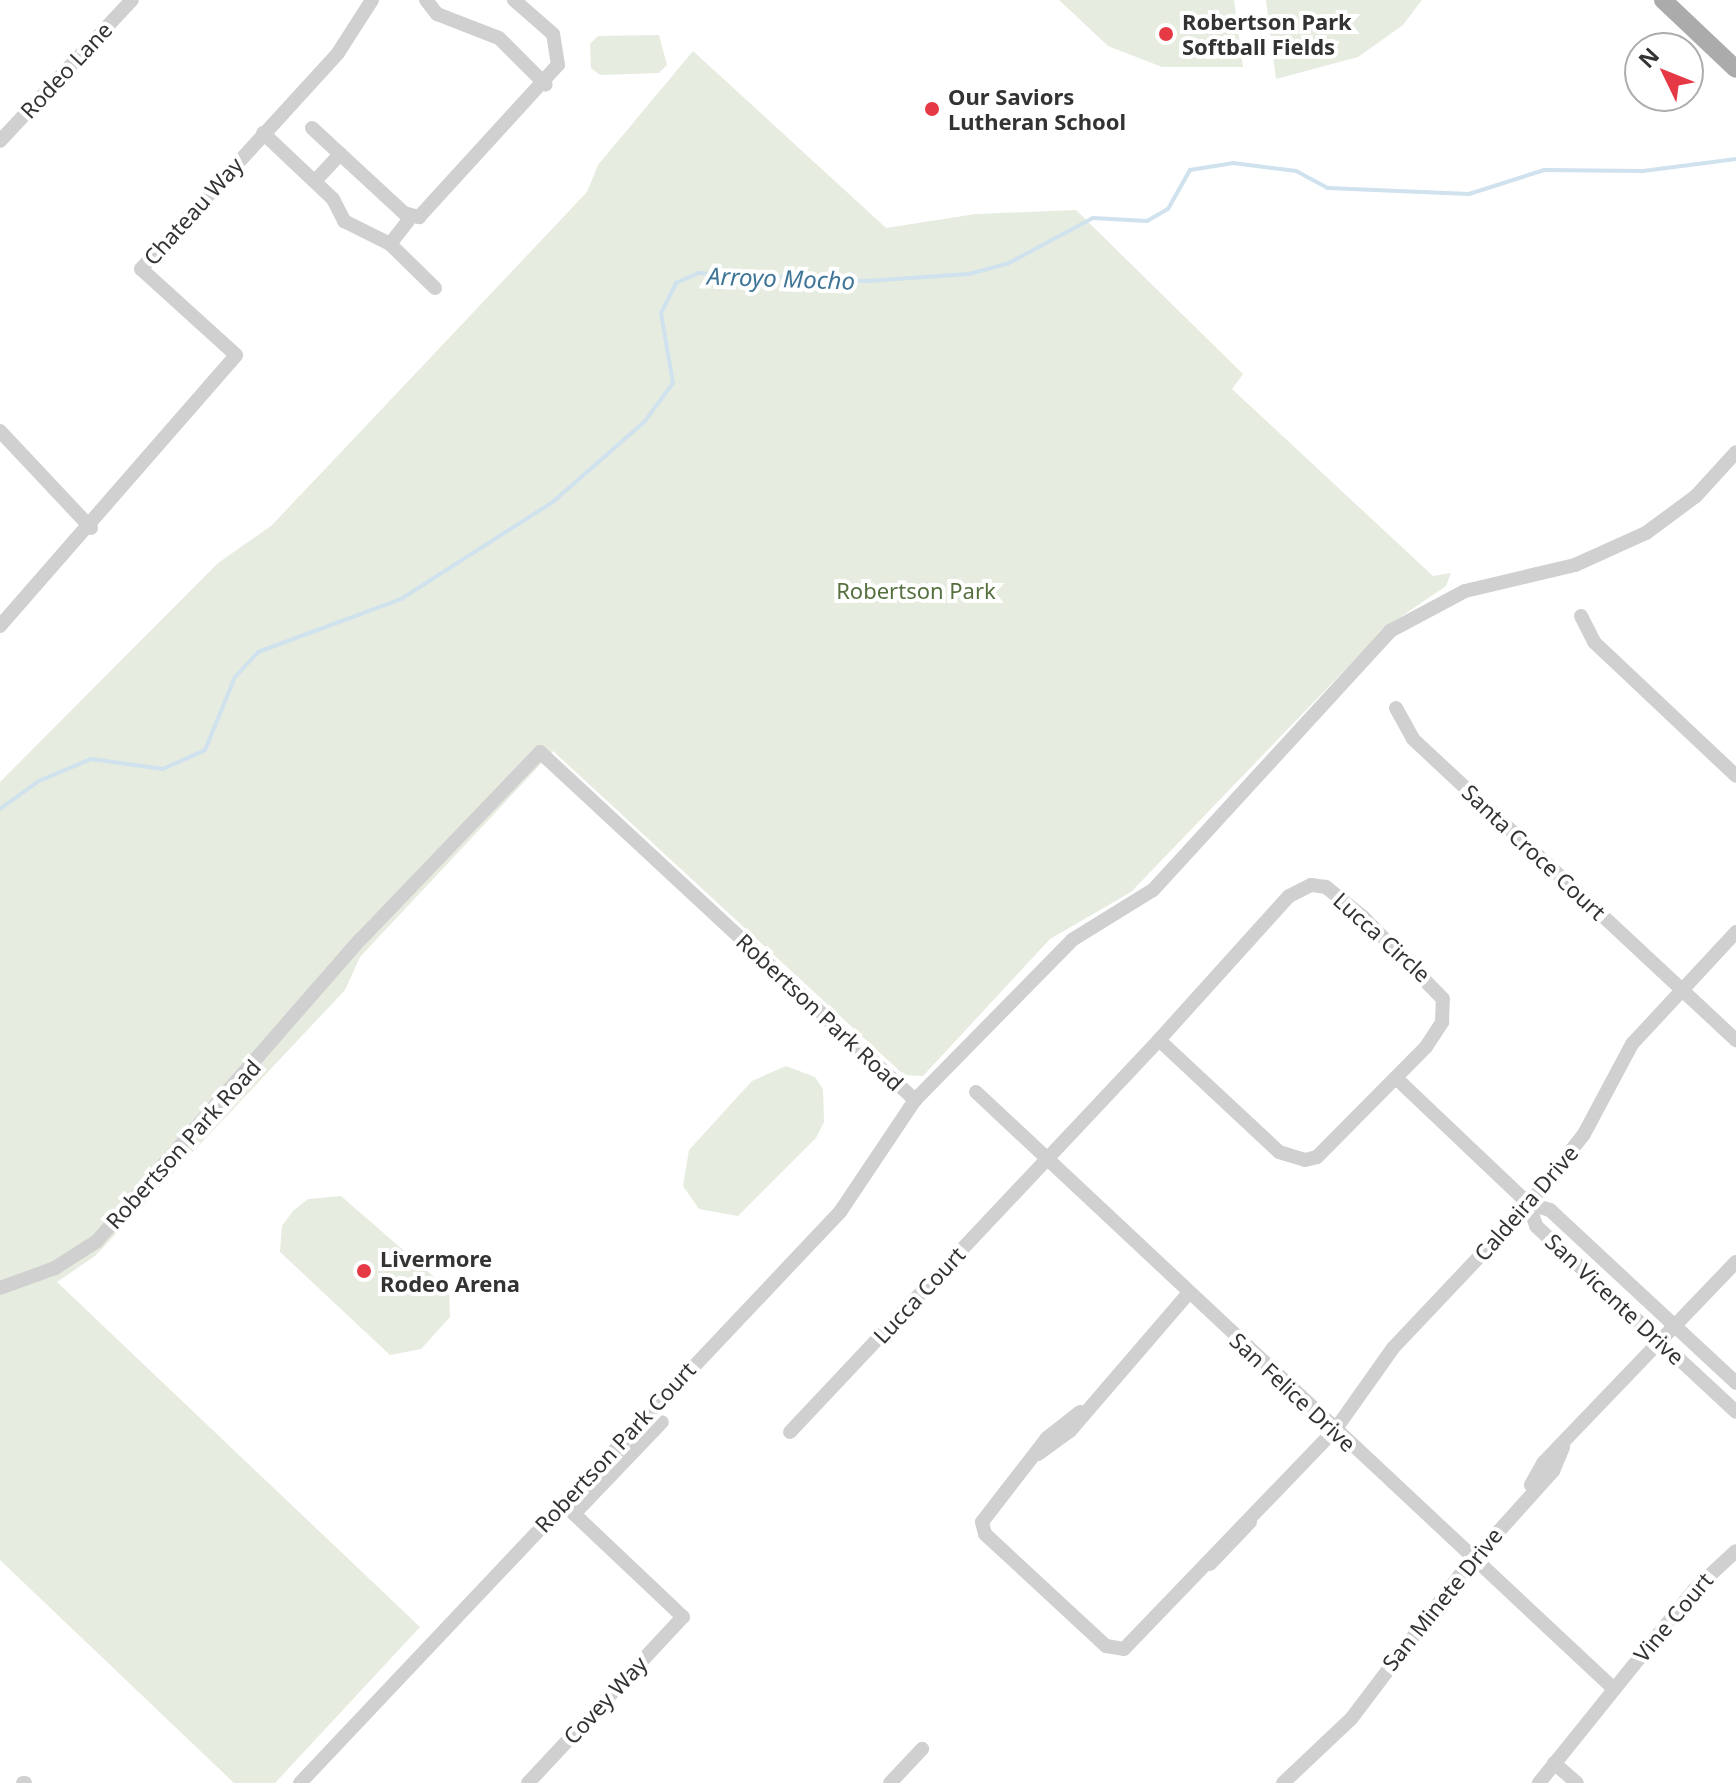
<!DOCTYPE html>
<html>
<head>
<meta charset="utf-8">
<style>
	body { margin:0 }
	#map { position:relative; width:1736px; height:1783px; overflow:hidden; background:#fff; font-family:"Noto Sans",sans-serif }
	div>[style] { position:absolute }
	.green>* { inset:0; background:#e6ecdf }
	.stream>* { height:4px; margin:-2px; padding:0 2px; transform-origin:2px; border-radius:2px; background:#cfe2ee }
	.minor>* { height:14px; margin:-7px; padding:0 7px; transform-origin:7px; border-radius:7px; background:#d0d0d0 }
	.major>* { height:18px; margin:-9px; padding:0 9px; transform-origin:9px; border-radius:9px; background:#ababab }
	.dots>* { width:22px; height:22px; translate:-50% -50%; box-sizing:border-box; border:4px solid #fff; border-radius:50% }
	span { translate:-50% -50%; white-space:nowrap; text-align:center; line-height:1.15; -webkit-text-stroke:8px #fff; paint-order:stroke }
	.poi-label { font-size:22px; color:#333; font-weight:700 }
	.left { translate:0 -50%; text-align:left }
	.street-label { font-size:22px; color:#333 }
	.park-label { font-size:22px; color:#56703f }
	.water-label { font-size:24px; color:#3f7597; font-style:italic }
	.north { position:absolute; left:1624px; top:32px; width:80px; height:80px; box-sizing:border-box; background:#fff; border:2px solid #adadad; border-radius:50%; rotate:313deg; font-size:22px; font-weight:700; line-height:32px; text-align:center; color:#333 }
	.north::after { content:''; display:block; margin:auto; width:28px; height:36px; background:#e63946; clip-path:polygon(50% 0,100% 100%,50% 72%,0 100%) }
</style>
</head>
<body>
<div id="map">
	<div class="green">
		<div style="clip-path:polygon(1059px 0,1234px 0,1243px 67px,1162px 67px,1108px 46px)"></div>
		<div style="clip-path:polygon(1266px 0,1422px 0,1403px 25px,1358px 57px,1276px 79px)"></div>
		<div style="clip-path:polygon(659px 35px,667px 65px,659px 73px,600px 75px,591px 68px,590px 44px,598px 36px)"></div>
		<div style="clip-path:polygon(693px 51px,886px 228px,976px 214px,1076px 210px,1243px 374px,1232px 389px,1433px 576px,1451px 573px,1446px 586px,1386px 627px,1131px 892px,1050px 939px,923px 1076px,904px 1075px,553px 751px,360px 957px,345px 990px,95px 1256px,57px 1282px,420px 1627px,275px 1783px,234px 1783px,0 1560px,0 782px,218px 563px,271px 526px,327px 467px,587px 192px,598px 165px)"></div>
		<div style="clip-path:polygon(786px 1066px,815px 1077px,823px 1089px,824px 1122px,816px 1138px,738px 1216px,699px 1209px,683px 1186px,689px 1150px,752px 1081px)"></div>
		<div style="clip-path:polygon(341px 1196px,449px 1290px,450px 1317px,421px 1349px,390px 1355px,280px 1252px,282px 1226px,293px 1211px,308px 1199px)"></div>
	</div>
	<div class="stream">
		<div style="left:0;top:809px;width:48px;rotate:-35.7deg"></div>
		<div style="left:39px;top:781px;width:56px;rotate:-22.9deg"></div>
		<div style="left:91px;top:759px;width:73px;rotate:7.9deg"></div>
		<div style="left:163px;top:769px;width:46px;rotate:-24.3deg"></div>
		<div style="left:205px;top:750px;width:79px;rotate:-67.7deg"></div>
		<div style="left:235px;top:677px;width:34px;rotate:-47deg"></div>
		<div style="left:258px;top:652px;width:153px;rotate:-20.3deg"></div>
		<div style="left:401px;top:599px;width:182px;rotate:-32.6deg"></div>
		<div style="left:554px;top:501px;width:121px;rotate:-41.3deg"></div>
		<div style="left:645px;top:421px;width:47px;rotate:-53.6deg"></div>
		<div style="left:673px;top:383px;width:71px;rotate:-99.7deg"></div>
		<div style="left:661px;top:313px;width:34px;rotate:-63deg"></div>
		<div style="left:676px;top:283px;width:24px;rotate:-24deg"></div>
		<div style="left:698px;top:273px;width:169px;rotate:2.7deg"></div>
		<div style="left:867px;top:281px;width:102px;rotate:-3.9deg"></div>
		<div style="left:969px;top:274px;width:39px;rotate:-15deg"></div>
		<div style="left:1007px;top:264px;width:98px;rotate:-28.1deg"></div>
		<div style="left:1093px;top:218px;width:54px;rotate:3.2deg"></div>
		<div style="left:1147px;top:221px;width:24px;rotate:-30deg"></div>
		<div style="left:1168px;top:209px;width:45px;rotate:-60.6deg"></div>
		<div style="left:1190px;top:170px;width:44px;rotate:-9.2deg"></div>
		<div style="left:1233px;top:163px;width:64px;rotate:7.2deg"></div>
		<div style="left:1296px;top:171px;width:36px;rotate:28deg"></div>
		<div style="left:1328px;top:188px;width:141px;rotate:2.4deg"></div>
		<div style="left:1469px;top:194px;width:79px;rotate:-17.7deg"></div>
		<div style="left:1544px;top:170px;width:99px;rotate:0.6deg"></div>
		<div style="left:1643px;top:171px;width:94px;rotate:-7.4deg"></div>
	</div>
	<div class="minor">
		<div style="left:426px;top:0;width:18px;rotate:52deg"></div>
		<div style="left:437px;top:14px;width:66px;rotate:21.2deg"></div>
		<div style="left:499px;top:38px;width:66px;rotate:45deg"></div>
		<div style="left:312px;top:128px;width:125px;rotate:42.7deg"></div>
		<div style="left:404px;top:213px;width:16px;rotate:15deg"></div>
		<div style="left:419px;top:217px;width:206px;rotate:-47.6deg"></div>
		<div style="left:558px;top:65px;width:31px;rotate:-99deg"></div>
		<div style="left:553px;top:34px;width:52px;rotate:-138.9deg"></div>
		<div style="left:263px;top:133px;width:96px;rotate:43.3deg"></div>
		<div style="left:333px;top:199px;width:25px;rotate:63deg"></div>
		<div style="left:344px;top:221px;width:51px;rotate:26.6deg"></div>
		<div style="left:390px;top:244px;width:63px;rotate:44.4deg"></div>
		<div style="left:0;top:141px;width:193px;rotate:-46.9deg"></div>
		<div style="left:315px;top:181px;width:37px;rotate:-47deg"></div>
		<div style="left:390px;top:244px;width:34px;rotate:-52deg"></div>
		<div style="left:0;top:431px;width:133px;rotate:46.8deg"></div>
		<div style="left:1581px;top:616px;width:29px;rotate:63deg"></div>
		<div style="left:1594px;top:642px;width:195px;rotate:43.3deg"></div>
		<div style="left:0;top:626px;width:359px;rotate:-48.9deg"></div>
		<div style="left:236px;top:355px;width:128px;rotate:-137.8deg"></div>
		<div style="left:141px;top:269px;width:292px;rotate:-47.6deg"></div>
		<div style="left:338px;top:53px;width:63px;rotate:-57.3deg"></div>
		<div style="left:1396px;top:708px;width:35px;rotate:61deg"></div>
		<div style="left:1413px;top:739px;width:442px;rotate:43deg"></div>
		<div style="left:1396px;top:1078px;width:183px;rotate:43.5deg"></div>
		<div style="left:1529px;top:1204px;width:23px;rotate:72deg"></div>
		<div style="left:1536px;top:1226px;width:273px;rotate:42.9deg"></div>
		<div style="left:976px;top:1092px;width:874px;rotate:43.1deg"></div>
		<div style="left:1529px;top:1204px;width:22px;rotate:16deg"></div>
		<div style="left:1550px;top:1210px;width:254px;rotate:42.9deg"></div>
		<div style="left:0;top:1288px;width:59px;rotate:-20deg"></div>
		<div style="left:55px;top:1268px;width:50px;rotate:-32.7deg"></div>
		<div style="left:97px;top:1241px;width:400px;rotate:-48.9deg"></div>
		<div style="left:360px;top:940px;width:260px;rotate:-46.2deg"></div>
		<div style="left:540px;top:752px;width:512px;rotate:42.86deg"></div>
		<div style="left:1080px;top:1412px;width:42px;rotate:141.8deg"></div>
		<div style="left:1047px;top:1438px;width:106px;rotate:127.7deg"></div>
		<div style="left:982px;top:1522px;width:12px;rotate:76deg"></div>
		<div style="left:985px;top:1534px;width:165px;rotate:42.8deg"></div>
		<div style="left:1106px;top:1646px;width:18px;rotate:9deg"></div>
		<div style="left:1124px;top:1649px;width:304px;rotate:-46.1deg"></div>
		<div style="left:1335px;top:1430px;width:100px;rotate:-54.7deg"></div>
		<div style="left:1393px;top:1348px;width:198px;rotate:-46.6deg"></div>
		<div style="left:1529px;top:1204px;width:89px;rotate:-51.8deg"></div>
		<div style="left:1584px;top:1134px;width:102px;rotate:-61.9deg"></div>
		<div style="left:1632px;top:1044px;width:153px;rotate:-47.1deg"></div>
		<div style="left:790px;top:1432px;width:538px;rotate:-46.73deg"></div>
		<div style="left:1159px;top:1040px;width:164px;rotate:43deg"></div>
		<div style="left:1279px;top:1152px;width:27px;rotate:17deg"></div>
		<div style="left:1305px;top:1160px;width:12px;rotate:-14deg"></div>
		<div style="left:1317px;top:1157px;width:155px;rotate:-45.3deg"></div>
		<div style="left:1426px;top:1047px;width:30px;rotate:-57deg"></div>
		<div style="left:1442px;top:1022px;width:23px;rotate:-88deg"></div>
		<div style="left:1443px;top:999px;width:115px;rotate:-134.3deg"></div>
		<div style="left:1363px;top:917px;width:48px;rotate:-141deg"></div>
		<div style="left:1326px;top:887px;width:15px;rotate:-172deg"></div>
		<div style="left:1311px;top:885px;width:25px;rotate:153deg"></div>
		<div style="left:1289px;top:896px;width:194px;rotate:132.1deg"></div>
		<div style="left:1038px;top:1454px;width:39px;rotate:-36deg"></div>
		<div style="left:1070px;top:1431px;width:181px;rotate:-49.3deg"></div>
		<div style="left:1531px;top:1485px;width:26px;rotate:-61deg"></div>
		<div style="left:1544px;top:1462px;width:277px;rotate:-46.2deg"></div>
		<div style="left:1210px;top:1564px;width:58px;rotate:-46.4deg"></div>
		<div style="left:1554px;top:1763px;width:30px;rotate:41deg"></div>
		<div style="left:23px;top:1783px;width:2px"></div>
		<div style="left:300px;top:1783px;width:786px;rotate:-46.6deg"></div>
		<div style="left:840px;top:1212px;width:135px;rotate:-56.2deg"></div>
		<div style="left:915px;top:1100px;width:224px;rotate:-45.5deg"></div>
		<div style="left:1072px;top:940px;width:95px;rotate:-31.7deg"></div>
		<div style="left:1153px;top:890px;width:351px;rotate:-47.5deg"></div>
		<div style="left:1390px;top:631px;width:85px;rotate:-28.1deg"></div>
		<div style="left:1465px;top:591px;width:113px;rotate:-13.3deg"></div>
		<div style="left:1575px;top:565px;width:78px;rotate:-24.3deg"></div>
		<div style="left:1646px;top:533px;width:62px;rotate:-36.5deg"></div>
		<div style="left:1696px;top:496px;width:59px;rotate:-47.7deg"></div>
		<div style="left:528px;top:1783px;width:227px;rotate:-47deg"></div>
		<div style="left:683px;top:1617px;width:150px;rotate:-136.6deg"></div>
		<div style="left:574px;top:1514px;width:127px;rotate:-46.3deg"></div>
		<div style="left:890px;top:1783px;width:47px;rotate:-46.7deg"></div>
		<div style="left:1283px;top:1783px;width:93px;rotate:-43.3deg"></div>
		<div style="left:1351px;top:1719px;width:186px;rotate:-52.9deg"></div>
		<div style="left:1463px;top:1571px;width:135px;rotate:-48deg"></div>
		<div style="left:1553px;top:1471px;width:26px;rotate:-67deg"></div>
		<div style="left:1539px;top:1783px;width:248px;rotate:-51.2deg"></div>
		<div style="left:1694px;top:1590px;width:57px;rotate:-42.9deg"></div>
	</div>
	<div class="major">
		<div style="left:1663px;top:0;width:100px;rotate:43.4deg"></div>
	</div>
	<div class="dots">
		<div style="left:1166px;top:34px;background:#e63946"></div>
		<div style="left:932px;top:109px;background:#e63946"></div>
		<div style="left:364px;top:1271px;background:#e63946"></div>
	</div>
	<div class="poi-label">
		<span class="left" style="left:1182px;top:34px">Robertson Park<br>Softball Fields</span>
		<span class="left" style="left:948px;top:109px">Our Saviors<br>Lutheran School</span>
		<span class="left" style="left:380px;top:1271px">Livermore<br>Rodeo Arena</span>
	</div>
	<div class="street-label">
		<span style="left:66px;top:70px;rotate:-47deg">Rodeo Lane</span>
		<span style="left:193px;top:211px;rotate:-48deg">Chateau Way</span>
		<span style="left:1534px;top:852px;rotate:43deg">Santa Croce Court</span>
		<span style="left:1382px;top:937px;rotate:42deg">Lucca Circle</span>
		<span style="left:820px;top:1012px;rotate:43deg">Robertson Park Road</span>
		<span style="left:183px;top:1144px;rotate:-48deg">Robertson Park Road</span>
		<span style="left:1526px;top:1203px;rotate:-49deg">Caldeira Drive</span>
		<span style="left:919px;top:1295px;rotate:-47deg">Lucca Court</span>
		<span style="left:1615px;top:1299px;rotate:43deg">San Vicente Drive</span>
		<span style="left:1293px;top:1392px;rotate:43deg">San Felice Drive</span>
		<span style="left:615px;top:1447px;rotate:-47deg">Robertson Park Court</span>
		<span style="left:1442px;top:1599px;rotate:-51deg">San Minete Drive</span>
		<span style="left:1673px;top:1617px;rotate:-50deg">Vine Court</span>
		<span style="left:605px;top:1700px;rotate:-47deg">Covey Way</span>
	</div>
	<div class="park-label">
		<span style="left:916px;top:591px">Robertson Park</span>
	</div>
	<div class="water-label">
		<span style="left:781px;top:278px;rotate:2deg">Arroyo Mocho</span>
	</div>
	<div class="north">N</div>
</div>
</body>
</html>
